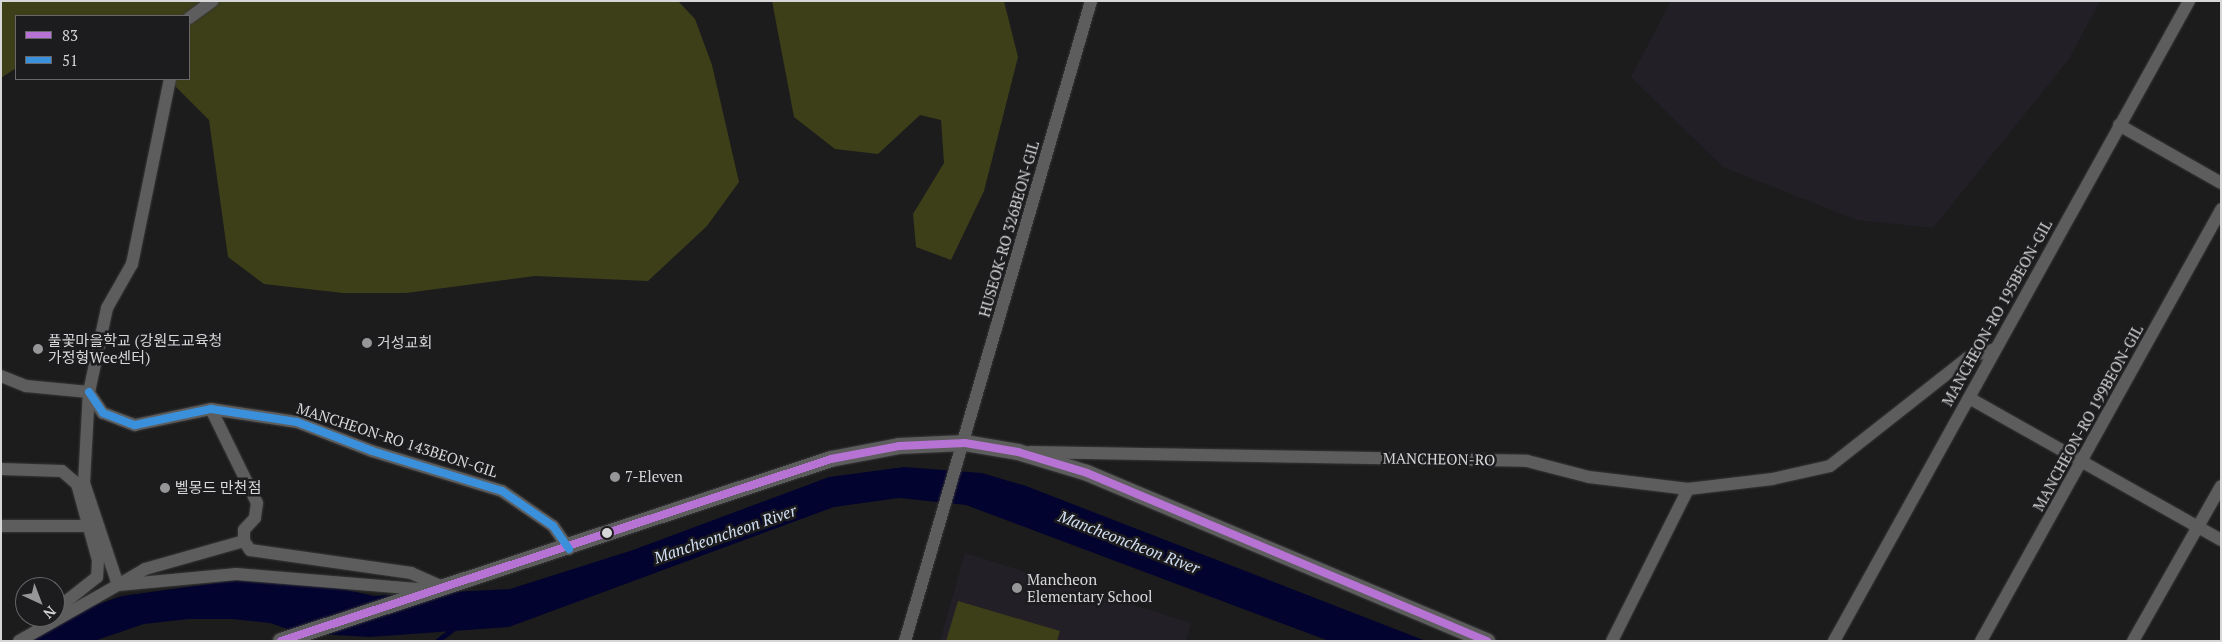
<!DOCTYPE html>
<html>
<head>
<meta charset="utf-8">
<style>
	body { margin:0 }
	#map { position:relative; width:2222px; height:642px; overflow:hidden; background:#1c1c1d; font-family:"PT Serif","Noto Sans KR",serif }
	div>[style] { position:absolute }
	.built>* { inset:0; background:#221f26 }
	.green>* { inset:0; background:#3d3f19 }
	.water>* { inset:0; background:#03032f }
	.stream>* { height:5px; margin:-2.5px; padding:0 2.5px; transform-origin:2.5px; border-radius:2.5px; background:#03032f }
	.roads { filter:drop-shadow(0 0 1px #383839) drop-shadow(0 0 1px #383839) }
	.minor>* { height:12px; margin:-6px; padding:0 6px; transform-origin:6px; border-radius:6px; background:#5d5d5e }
	.tertiary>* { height:16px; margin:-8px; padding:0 8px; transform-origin:8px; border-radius:8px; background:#5d5d5e }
	.bus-1>* { height:8px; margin:-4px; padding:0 4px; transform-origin:4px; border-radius:4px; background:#b673d3 }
	.bus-2>* { height:8px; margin:-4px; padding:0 4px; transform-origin:4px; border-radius:4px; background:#3a90db }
	.dots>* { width:14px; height:14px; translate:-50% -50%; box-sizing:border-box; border:2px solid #1c1b1e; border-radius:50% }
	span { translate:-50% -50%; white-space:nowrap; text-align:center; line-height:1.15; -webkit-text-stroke:5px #1c1b1e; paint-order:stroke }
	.street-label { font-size:15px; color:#d7d6d8 }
	.poi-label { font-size:15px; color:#d7d6d8 }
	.left { translate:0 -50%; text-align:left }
	.water-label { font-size:16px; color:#d3e1f5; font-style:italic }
	.frame { position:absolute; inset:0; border:2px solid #d7d6d8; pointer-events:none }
	.legend { position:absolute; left:15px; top:15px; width:175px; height:65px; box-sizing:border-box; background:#1c1b1e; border:1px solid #676668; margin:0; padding:6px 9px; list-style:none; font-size:15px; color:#d7d6d8 }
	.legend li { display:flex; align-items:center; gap:10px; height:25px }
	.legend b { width:25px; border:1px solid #676668 }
	.north { position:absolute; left:15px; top:577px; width:50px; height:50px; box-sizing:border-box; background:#1c1b1e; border:1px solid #676668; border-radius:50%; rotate:137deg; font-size:14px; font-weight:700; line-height:20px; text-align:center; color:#d7d6d8 }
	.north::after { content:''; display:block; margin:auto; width:18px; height:22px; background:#969597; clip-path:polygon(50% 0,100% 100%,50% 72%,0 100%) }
</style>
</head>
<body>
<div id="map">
	<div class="built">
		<div style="clip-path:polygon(1671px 1px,2100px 1px,2069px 59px,1933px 228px,1857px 220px,1723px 167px,1631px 77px)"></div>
		<div style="clip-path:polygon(965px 553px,1191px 623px,1186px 641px,940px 641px)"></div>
	</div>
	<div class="green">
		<div style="clip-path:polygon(1px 1px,678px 1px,695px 19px,712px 65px,739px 182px,707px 226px,648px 281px,535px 276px,406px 293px,343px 293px,264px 284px,228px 257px,209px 120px,168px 79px,189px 79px,189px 16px,16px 16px,16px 68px,1px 78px)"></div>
		<div style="clip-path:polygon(772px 1px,1004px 1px,1018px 57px,984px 191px,951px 260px,916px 247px,913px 214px,944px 163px,941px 120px,920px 115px,878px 154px,835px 149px,794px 117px)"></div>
		<div style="clip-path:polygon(958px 601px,1060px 631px,1057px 641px,946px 641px)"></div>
	</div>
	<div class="water">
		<div style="clip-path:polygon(904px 467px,982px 473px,1026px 486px,1426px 641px,1329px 641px,966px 505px,899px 498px,834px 507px,509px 627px,370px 637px,299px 633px,270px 623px,232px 619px,189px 619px,144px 624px,94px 641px,26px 641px,72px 613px,122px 596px,238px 580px,333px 587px,374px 596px,510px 589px,633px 550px,829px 477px)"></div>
	</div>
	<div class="stream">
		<div style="left:437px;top:641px;width:21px;rotate:-37deg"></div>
	</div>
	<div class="roads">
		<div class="minor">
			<div style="left:189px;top:18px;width:29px;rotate:-36deg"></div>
			<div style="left:2119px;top:125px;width:117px;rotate:29.6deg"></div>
			<div style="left:1px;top:376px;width:27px;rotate:22deg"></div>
			<div style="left:26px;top:386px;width:63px;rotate:5.4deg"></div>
			<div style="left:90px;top:394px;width:23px;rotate:56deg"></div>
			<div style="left:103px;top:413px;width:34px;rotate:21deg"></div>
			<div style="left:135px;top:425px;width:78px;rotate:-11.9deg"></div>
			<div style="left:211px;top:409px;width:87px;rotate:8.6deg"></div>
			<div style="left:297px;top:422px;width:80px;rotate:21.1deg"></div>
			<div style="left:372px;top:451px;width:136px;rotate:17.1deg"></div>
			<div style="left:502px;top:491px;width:62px;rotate:34.5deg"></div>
			<div style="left:553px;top:526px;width:28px;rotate:55deg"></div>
			<div style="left:1969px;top:398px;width:289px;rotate:29.4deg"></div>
			<div style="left:211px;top:409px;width:105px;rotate:63.9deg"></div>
			<div style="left:257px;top:503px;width:15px;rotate:98deg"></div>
			<div style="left:255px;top:518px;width:16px;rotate:133deg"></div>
			<div style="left:244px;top:530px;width:11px;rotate:90deg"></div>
			<div style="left:244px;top:541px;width:11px;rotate:56deg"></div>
			<div style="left:250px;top:550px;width:163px;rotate:8.1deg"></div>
			<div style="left:411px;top:573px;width:34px;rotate:24deg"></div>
			<div style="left:1030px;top:452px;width:497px;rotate:1deg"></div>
			<div style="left:1527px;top:461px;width:64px;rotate:14.5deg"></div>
			<div style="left:1589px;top:477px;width:100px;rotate:6.9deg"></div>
			<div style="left:1688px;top:489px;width:85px;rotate:-6.8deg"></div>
			<div style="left:1772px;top:479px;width:59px;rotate:-12.6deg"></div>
			<div style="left:1830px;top:466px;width:174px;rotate:-38.2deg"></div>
			<div style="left:1967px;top:358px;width:28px;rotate:-18deg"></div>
			<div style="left:1px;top:469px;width:61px;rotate:1.9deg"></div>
			<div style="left:62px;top:471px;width:20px;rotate:41deg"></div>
			<div style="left:77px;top:484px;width:79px;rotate:74.6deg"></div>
			<div style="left:98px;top:560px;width:17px;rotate:93deg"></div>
			<div style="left:97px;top:577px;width:48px;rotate:141.7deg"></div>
			<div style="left:1px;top:526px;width:85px"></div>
			<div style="left:120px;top:584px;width:29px;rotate:-31deg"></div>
			<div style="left:145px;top:569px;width:103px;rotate:-15.8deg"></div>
			<div style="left:118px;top:585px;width:119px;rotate:-5.3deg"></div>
			<div style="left:236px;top:574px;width:197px;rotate:4.7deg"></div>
			<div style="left:19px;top:641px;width:114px;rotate:-29.5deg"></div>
			<div style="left:118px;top:585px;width:108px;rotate:-108.4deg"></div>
			<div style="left:84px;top:483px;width:91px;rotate:-86.9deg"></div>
			<div style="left:89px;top:392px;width:86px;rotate:-77.9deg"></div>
			<div style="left:107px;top:308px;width:51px;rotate:-60.4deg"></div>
			<div style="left:132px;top:264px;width:189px;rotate:-78.4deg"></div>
			<div style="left:905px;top:641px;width:666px;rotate:-73.79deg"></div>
			<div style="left:1612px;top:641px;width:170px;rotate:-63.4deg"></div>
			<div style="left:1834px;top:641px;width:732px;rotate:-60.98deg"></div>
			<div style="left:1981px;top:641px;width:494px;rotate:-60.9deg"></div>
			<div style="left:2133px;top:641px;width:178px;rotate:-60.4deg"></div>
		</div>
		<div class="tertiary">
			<div style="left:281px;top:641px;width:579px;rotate:-18.31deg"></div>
			<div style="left:831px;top:459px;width:69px;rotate:-10.8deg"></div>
			<div style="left:899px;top:446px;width:66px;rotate:-2.6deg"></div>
			<div style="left:965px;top:443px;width:54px;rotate:9.6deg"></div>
			<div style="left:1018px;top:452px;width:72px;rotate:16.9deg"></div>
			<div style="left:1087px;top:473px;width:434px;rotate:22.8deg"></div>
		</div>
	</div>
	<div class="bus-1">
		<div style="left:281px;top:641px;width:579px;rotate:-18.31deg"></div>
		<div style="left:831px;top:459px;width:69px;rotate:-10.8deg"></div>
		<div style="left:899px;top:446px;width:66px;rotate:-2.6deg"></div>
		<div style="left:965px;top:443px;width:54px;rotate:9.6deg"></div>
		<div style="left:1018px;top:452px;width:72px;rotate:16.9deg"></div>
		<div style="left:1087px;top:473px;width:434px;rotate:22.8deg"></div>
	</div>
	<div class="bus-2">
		<div style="left:89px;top:392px;width:25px;rotate:56deg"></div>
		<div style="left:103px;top:413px;width:34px;rotate:21deg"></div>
		<div style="left:135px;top:425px;width:78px;rotate:-11.9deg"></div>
		<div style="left:211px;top:409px;width:87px;rotate:8.6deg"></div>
		<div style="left:297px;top:422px;width:80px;rotate:21.1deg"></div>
		<div style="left:372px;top:451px;width:136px;rotate:17.1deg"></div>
		<div style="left:502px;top:491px;width:62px;rotate:34.5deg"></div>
		<div style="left:553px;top:526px;width:28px;rotate:55deg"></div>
	</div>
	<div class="dots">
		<div style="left:367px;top:343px;background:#969597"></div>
		<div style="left:38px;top:349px;background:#969597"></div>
		<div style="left:615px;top:477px;background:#969597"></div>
		<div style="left:165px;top:488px;background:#969597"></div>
		<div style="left:607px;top:533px;background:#d7d6d8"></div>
		<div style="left:1017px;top:588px;background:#969597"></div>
	</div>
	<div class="street-label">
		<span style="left:1009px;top:229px;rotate:-74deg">HUSEOK-RO 326BEON-GIL</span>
		<span style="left:1997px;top:313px;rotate:-61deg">MANCHEON-RO 195BEON-GIL</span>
		<span style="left:2088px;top:418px;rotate:-61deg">MANCHEON-RO 199BEON-GIL</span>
		<span style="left:397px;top:440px;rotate:18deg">MANCHEON-RO 143BEON-GIL</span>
		<span style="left:1439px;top:459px;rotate:1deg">MANCHEON-RO</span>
	</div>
	<div class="poi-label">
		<span class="left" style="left:48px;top:349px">풀꽃마을학교 (강원도교육청<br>가정형Wee센터)</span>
		<span class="left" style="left:377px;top:343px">거성교회</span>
		<span class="left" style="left:625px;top:477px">7-Eleven</span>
		<span class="left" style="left:175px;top:488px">벨몽드 만천점</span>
		<span class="left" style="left:1027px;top:588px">Mancheon<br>Elementary School</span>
	</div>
	<div class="water-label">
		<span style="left:725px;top:534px;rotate:-19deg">Mancheoncheon River</span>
		<span style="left:1129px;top:542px;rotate:21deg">Mancheoncheon River</span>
	</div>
	<div class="frame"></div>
	<ul class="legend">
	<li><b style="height:6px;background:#b673d3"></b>83</li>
	<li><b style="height:6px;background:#3a90db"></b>51</li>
	</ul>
	<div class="north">N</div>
</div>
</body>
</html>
